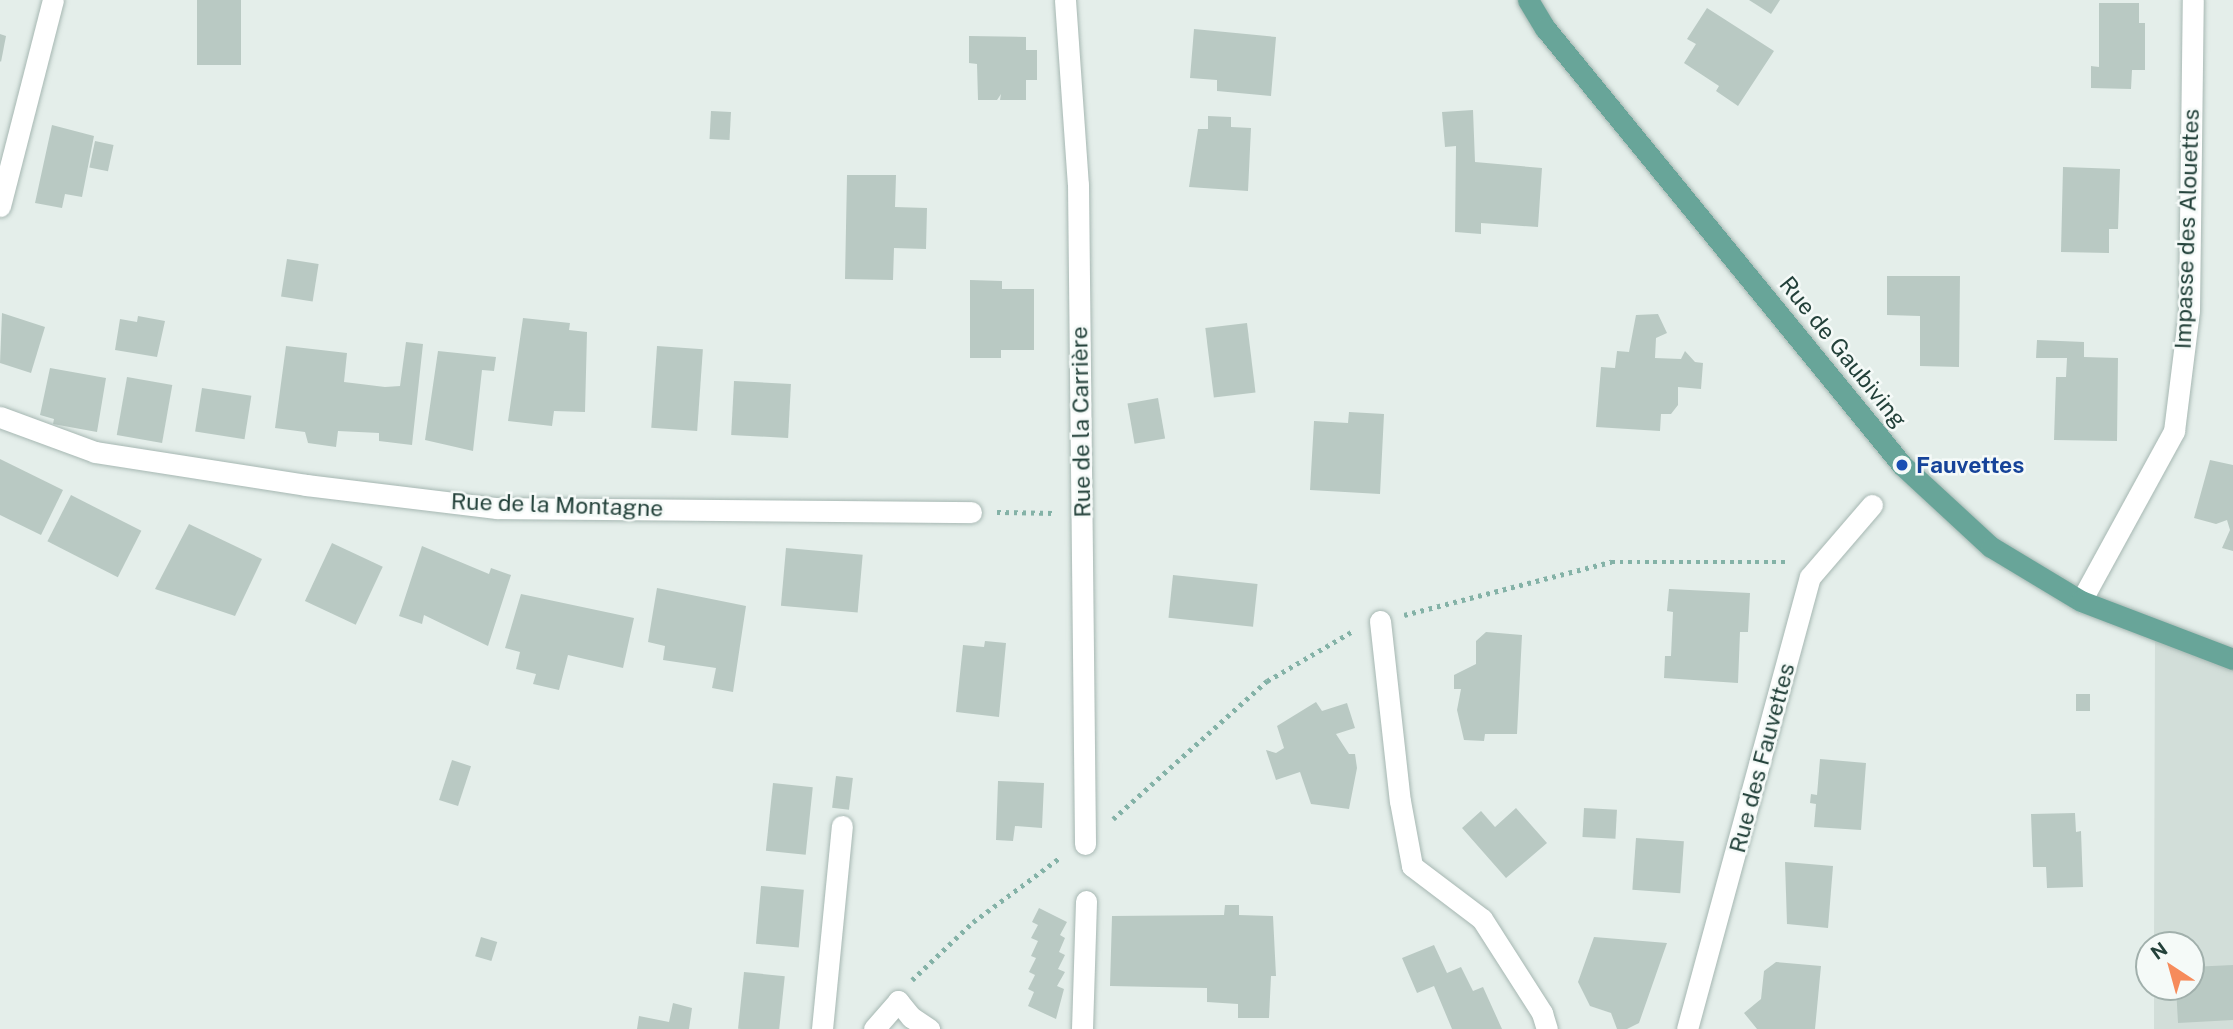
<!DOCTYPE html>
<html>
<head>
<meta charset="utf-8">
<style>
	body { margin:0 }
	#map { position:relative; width:2233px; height:1029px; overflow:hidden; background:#e4eeea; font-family:"Public Sans",sans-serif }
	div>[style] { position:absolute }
	.built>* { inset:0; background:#d2ded9 }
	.building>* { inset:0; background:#b9c9c3; transform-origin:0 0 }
	.path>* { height:4.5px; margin-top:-2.25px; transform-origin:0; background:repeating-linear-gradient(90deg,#84b2a7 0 3.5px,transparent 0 8.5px) }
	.roads { filter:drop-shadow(0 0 2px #a6b7b2) drop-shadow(0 0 2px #a6b7b2) }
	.minor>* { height:21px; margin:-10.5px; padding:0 10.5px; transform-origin:10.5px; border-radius:10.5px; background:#fff }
	.major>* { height:21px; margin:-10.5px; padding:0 10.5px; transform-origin:10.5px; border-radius:10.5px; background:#68a599 }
	.dots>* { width:19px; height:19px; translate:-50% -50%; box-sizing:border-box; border:4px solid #f5faf8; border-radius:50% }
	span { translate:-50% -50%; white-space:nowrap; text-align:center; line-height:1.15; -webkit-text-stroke:5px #f5faf8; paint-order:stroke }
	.street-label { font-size:23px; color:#23413a }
	.transit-label { font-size:23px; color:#164399; font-weight:700 }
	.left { translate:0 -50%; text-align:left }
	.north { position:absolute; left:2135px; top:931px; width:70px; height:70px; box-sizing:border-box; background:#f5faf8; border:2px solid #a1b0ac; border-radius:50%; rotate:324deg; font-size:19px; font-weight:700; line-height:28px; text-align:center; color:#23413a }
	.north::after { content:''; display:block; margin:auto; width:24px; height:32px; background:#f68b5b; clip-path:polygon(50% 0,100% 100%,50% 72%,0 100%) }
</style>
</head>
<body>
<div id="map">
	<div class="built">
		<div style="clip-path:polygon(2155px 635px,2233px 656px,2233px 1029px,2154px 1029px,2154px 987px,2191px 987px,2191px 945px,2154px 945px)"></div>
	</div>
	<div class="building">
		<div style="left:197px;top:0;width:44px;height:65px"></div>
		<div style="clip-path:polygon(1749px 0,1780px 0,1771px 14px)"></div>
		<div style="clip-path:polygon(2099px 3px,2139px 3px,2139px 23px,2145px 23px,2145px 70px,2132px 70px,2131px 89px,2091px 88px,2091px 66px,2099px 67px)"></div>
		<div style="clip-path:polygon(1707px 8px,1774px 51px,1738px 106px,1716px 91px,1719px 86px,1684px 63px,1696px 44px,1687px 39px)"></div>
		<div style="clip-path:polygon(1194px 29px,1276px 37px,1271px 96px,1217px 91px,1217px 80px,1190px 78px)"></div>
		<div style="clip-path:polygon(0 34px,6px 36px,1px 62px,0 61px)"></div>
		<div style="clip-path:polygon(969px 36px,1026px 37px,1026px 50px,1037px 50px,1037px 80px,1026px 80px,1026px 100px,1000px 100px,1001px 94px,997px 100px,978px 100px,977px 64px,969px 63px)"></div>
		<div style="clip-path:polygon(1473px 110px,1475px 162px,1542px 168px,1538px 227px,1481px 223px,1481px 234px,1455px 232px,1456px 146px,1445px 147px,1442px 112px)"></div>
		<div style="left:711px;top:111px;width:20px;height:28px;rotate:3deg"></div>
		<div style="clip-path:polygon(1208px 116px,1231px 117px,1231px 127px,1251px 128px,1248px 191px,1189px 187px,1198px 129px,1208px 129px)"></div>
		<div style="clip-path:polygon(52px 125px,94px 136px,82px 197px,65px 194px,62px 208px,35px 203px)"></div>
		<div style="left:95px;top:141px;width:19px;height:27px;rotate:12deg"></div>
		<div style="clip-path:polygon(2063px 167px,2120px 169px,2118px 229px,2109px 229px,2109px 253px,2061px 252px)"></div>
		<div style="clip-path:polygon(847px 175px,896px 175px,895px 207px,927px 208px,926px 249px,894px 248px,893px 280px,845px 279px)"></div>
		<div style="left:287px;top:259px;width:32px;height:38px;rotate:9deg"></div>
		<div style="clip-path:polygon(1887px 276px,1960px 276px,1959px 367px,1920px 366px,1920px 316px,1887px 315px)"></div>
		<div style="clip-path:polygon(970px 280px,1002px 281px,1002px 289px,1034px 289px,1034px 350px,1001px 350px,1001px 358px,970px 358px)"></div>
		<div style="clip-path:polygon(2px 313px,45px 327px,31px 373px,0 363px)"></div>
		<div style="clip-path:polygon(1658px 314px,1667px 333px,1656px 338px,1655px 358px,1681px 359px,1685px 351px,1695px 362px,1703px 363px,1701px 389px,1678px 387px,1678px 405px,1671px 414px,1661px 414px,1660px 431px,1596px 427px,1601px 367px,1615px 368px,1617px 351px,1629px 352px,1636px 315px)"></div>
		<div style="clip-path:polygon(138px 316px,165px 321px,157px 357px,115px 350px,120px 319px,137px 322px)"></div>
		<div style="clip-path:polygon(523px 318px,570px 323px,569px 330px,587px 332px,585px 412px,554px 411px,552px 426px,508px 421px)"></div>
		<div style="left:1247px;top:323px;width:70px;height:42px;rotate:83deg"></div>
		<div style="clip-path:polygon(2037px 340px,2084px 342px,2084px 357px,2118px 358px,2117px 441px,2054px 440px,2056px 377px,2066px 377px,2067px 358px,2036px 358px)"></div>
		<div style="clip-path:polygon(406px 342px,423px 344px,412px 445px,379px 441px,379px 433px,338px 431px,336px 447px,308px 443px,305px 432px,275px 428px,286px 346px,347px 353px,344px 382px,385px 387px,400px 386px)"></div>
		<div style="left:657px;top:346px;width:46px;height:82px;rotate:4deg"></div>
		<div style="clip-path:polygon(438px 351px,496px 357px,494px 371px,482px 370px,473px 451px,425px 440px)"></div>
		<div style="clip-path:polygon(50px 368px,106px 378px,97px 432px,53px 424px,54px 419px,40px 415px)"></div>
		<div style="left:127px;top:377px;width:46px;height:59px;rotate:10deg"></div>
		<div style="left:734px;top:381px;width:57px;height:54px;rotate:3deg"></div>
		<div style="left:202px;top:388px;width:50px;height:44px;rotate:9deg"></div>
		<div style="left:1158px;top:398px;width:41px;height:31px;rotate:80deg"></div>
		<div style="clip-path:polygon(1349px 412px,1384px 414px,1380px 494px,1310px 490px,1314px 421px,1348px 423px)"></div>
		<div style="clip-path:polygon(0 459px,63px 490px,41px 535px,0 515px)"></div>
		<div style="clip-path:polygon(2210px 460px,2233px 465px,2233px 551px,2222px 548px,2230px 530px,2227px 520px,2216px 524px,2194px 518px)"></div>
		<div style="left:71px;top:495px;width:79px;height:52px;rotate:27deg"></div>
		<div style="clip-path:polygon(189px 524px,262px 559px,235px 616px,155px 589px)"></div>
		<div style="left:332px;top:543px;width:56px;height:64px;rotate:25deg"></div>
		<div style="clip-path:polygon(422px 546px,489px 574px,491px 568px,511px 575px,488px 646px,424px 615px,422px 624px,399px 616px)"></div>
		<div style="left:786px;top:548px;width:77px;height:58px;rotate:5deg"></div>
		<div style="left:1173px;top:575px;width:85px;height:43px;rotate:6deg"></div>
		<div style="clip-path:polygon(657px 588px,746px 606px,733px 692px,712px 688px,716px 668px,663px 660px,665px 646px,648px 642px)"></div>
		<div style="clip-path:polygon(1669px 589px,1750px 593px,1748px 632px,1740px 632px,1738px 683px,1664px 678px,1665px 656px,1671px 656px,1673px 612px,1667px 611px)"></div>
		<div style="clip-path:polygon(521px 594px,634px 618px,623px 668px,568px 655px,559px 690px,533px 684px,536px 674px,516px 669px,520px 652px,505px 648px)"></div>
		<div style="clip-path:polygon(1486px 632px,1522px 635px,1517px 734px,1485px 734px,1484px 741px,1464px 740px,1457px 710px,1461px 689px,1454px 689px,1454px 675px,1476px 664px,1476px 641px)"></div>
		<div style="clip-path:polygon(985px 641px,1006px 643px,999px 717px,956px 712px,963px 645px,984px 647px)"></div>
		<div style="left:2076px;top:694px;width:14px;height:17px"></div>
		<div style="clip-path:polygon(1316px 702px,1322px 711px,1347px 703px,1355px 728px,1336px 734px,1349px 754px,1355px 754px,1357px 768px,1349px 809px,1311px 804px,1300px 772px,1276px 780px,1266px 750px,1276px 753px,1284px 748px,1277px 726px)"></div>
		<div style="clip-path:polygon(1820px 759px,1866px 763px,1861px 830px,1814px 827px,1816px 804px,1810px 803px,1811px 794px,1817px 795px)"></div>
		<div style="left:452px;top:760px;width:20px;height:42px;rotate:18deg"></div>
		<div style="left:836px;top:776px;width:17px;height:32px;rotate:7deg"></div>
		<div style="clip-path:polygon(998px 781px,1044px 783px,1042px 828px,1015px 826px,1013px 841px,996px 840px)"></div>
		<div style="left:773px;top:783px;width:40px;height:68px;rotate:6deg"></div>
		<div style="clip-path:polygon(1516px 808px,1547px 843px,1506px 878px,1462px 828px,1481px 811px,1495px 827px)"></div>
		<div style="left:1584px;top:808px;width:33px;height:29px;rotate:3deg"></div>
		<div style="clip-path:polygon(2075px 813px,2076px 832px,2081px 831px,2083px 887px,2047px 888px,2046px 867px,2033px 867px,2031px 814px)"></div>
		<div style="left:1636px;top:838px;width:48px;height:52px;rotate:4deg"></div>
		<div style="clip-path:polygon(1785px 862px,1833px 866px,1828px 928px,1787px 924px)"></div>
		<div style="left:761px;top:886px;width:43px;height:58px;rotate:5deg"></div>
		<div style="clip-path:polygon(1225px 905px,1239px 905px,1239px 915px,1273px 916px,1276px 976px,1271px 976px,1269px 1018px,1238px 1018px,1238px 1004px,1207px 1002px,1207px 988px,1110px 986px,1112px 916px,1224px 915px)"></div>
		<div style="clip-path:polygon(1039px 908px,1067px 922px,1060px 935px,1065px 938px,1059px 952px,1065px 955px,1058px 969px,1065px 972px,1057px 986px,1064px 989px,1056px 1019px,1028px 1006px,1034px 992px,1028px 989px,1035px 975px,1029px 972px,1036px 958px,1031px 956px,1038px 941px,1031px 938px,1038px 925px,1032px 922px)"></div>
		<div style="left:481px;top:937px;width:17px;height:20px;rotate:17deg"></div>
		<div style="clip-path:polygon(1594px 937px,1667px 943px,1639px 1023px,1627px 1029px,1617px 1029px,1611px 1013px,1590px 1006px,1578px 982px)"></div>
		<div style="clip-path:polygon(1434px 945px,1447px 973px,1461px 967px,1473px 991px,1483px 987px,1502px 1029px,1452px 1029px,1434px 986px,1417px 993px,1402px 958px)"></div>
		<div style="clip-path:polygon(1776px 962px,1821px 966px,1815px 1029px,1757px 1029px,1744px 1013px,1761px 999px,1764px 971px)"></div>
		<div style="clip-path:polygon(2233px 965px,2233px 1020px,2178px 1023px,2176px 987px,2191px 987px,2191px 967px)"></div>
		<div style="left:744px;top:972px;width:41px;height:57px;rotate:6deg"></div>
		<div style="clip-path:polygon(673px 1003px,692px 1008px,689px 1029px,637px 1029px,639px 1016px,669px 1022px)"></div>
	</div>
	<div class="path">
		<div style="left:997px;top:512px;width:57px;rotate:1deg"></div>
		<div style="left:1404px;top:615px;width:214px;rotate:-14.4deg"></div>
		<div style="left:1611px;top:562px;width:177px"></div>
		<div style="left:1113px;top:819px;width:207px;rotate:-41.9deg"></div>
		<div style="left:1267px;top:681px;width:99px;rotate:-30.2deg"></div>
		<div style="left:912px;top:980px;width:84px;rotate:-43.6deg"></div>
		<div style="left:973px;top:922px;width:109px;rotate:-36.5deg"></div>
	</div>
	<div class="roads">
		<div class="minor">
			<div style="left:1065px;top:0;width:184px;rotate:86deg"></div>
			<div style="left:1078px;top:184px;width:660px;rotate:89.39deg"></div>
			<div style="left:0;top:206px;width:213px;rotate:-75.6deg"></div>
			<div style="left:0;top:417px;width:101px;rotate:20.2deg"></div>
			<div style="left:95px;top:452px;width:214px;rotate:8.9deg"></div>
			<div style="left:306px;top:485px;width:192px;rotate:6.9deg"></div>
			<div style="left:497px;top:508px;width:474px;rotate:0.5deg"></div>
			<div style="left:2081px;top:601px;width:194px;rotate:-61.3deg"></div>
			<div style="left:2174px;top:431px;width:122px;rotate:-82.9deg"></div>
			<div style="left:2189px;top:310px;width:310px;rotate:-89.3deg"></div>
			<div style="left:1380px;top:621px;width:181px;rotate:83.7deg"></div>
			<div style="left:1400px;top:801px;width:66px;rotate:79.5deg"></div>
			<div style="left:1412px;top:866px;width:88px;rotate:37.1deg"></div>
			<div style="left:1482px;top:919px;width:112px;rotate:57.4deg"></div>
			<div style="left:1542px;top:1013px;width:17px;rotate:73deg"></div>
			<div style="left:822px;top:1029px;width:204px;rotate:-84.4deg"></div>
			<div style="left:874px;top:1029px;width:37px;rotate:-49deg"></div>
			<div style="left:898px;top:1001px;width:21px;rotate:51deg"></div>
			<div style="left:911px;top:1017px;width:22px;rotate:34deg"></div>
			<div style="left:1082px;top:1029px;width:128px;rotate:-88.2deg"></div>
			<div style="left:1687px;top:1029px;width:468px;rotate:-74.8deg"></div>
			<div style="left:1810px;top:577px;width:95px;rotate:-49.3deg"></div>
		</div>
		<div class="major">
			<div style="left:1528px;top:0;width:33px;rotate:59deg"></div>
			<div style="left:1545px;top:28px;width:564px;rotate:50.75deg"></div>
			<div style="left:1902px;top:465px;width:121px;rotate:42.7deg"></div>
			<div style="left:1991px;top:547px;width:105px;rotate:31deg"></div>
			<div style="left:2081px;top:601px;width:163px;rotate:20.9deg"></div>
		</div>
	</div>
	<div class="dots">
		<div style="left:1902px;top:465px;background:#1a4fb4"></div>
	</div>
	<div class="street-label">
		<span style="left:2187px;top:229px;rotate:-88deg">Impasse des Alouettes</span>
		<span style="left:1843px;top:352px;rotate:51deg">Rue de Gaubiving</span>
		<span style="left:1081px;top:422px;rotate:-91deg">Rue de la Carrière</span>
		<span style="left:557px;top:505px;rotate:2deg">Rue de la Montagne</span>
		<span style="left:1762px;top:758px;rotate:-75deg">Rue des Fauvettes</span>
	</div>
	<div class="transit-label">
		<span class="left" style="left:1916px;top:465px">Fauvettes</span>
	</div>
	<div class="north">N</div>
</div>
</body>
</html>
